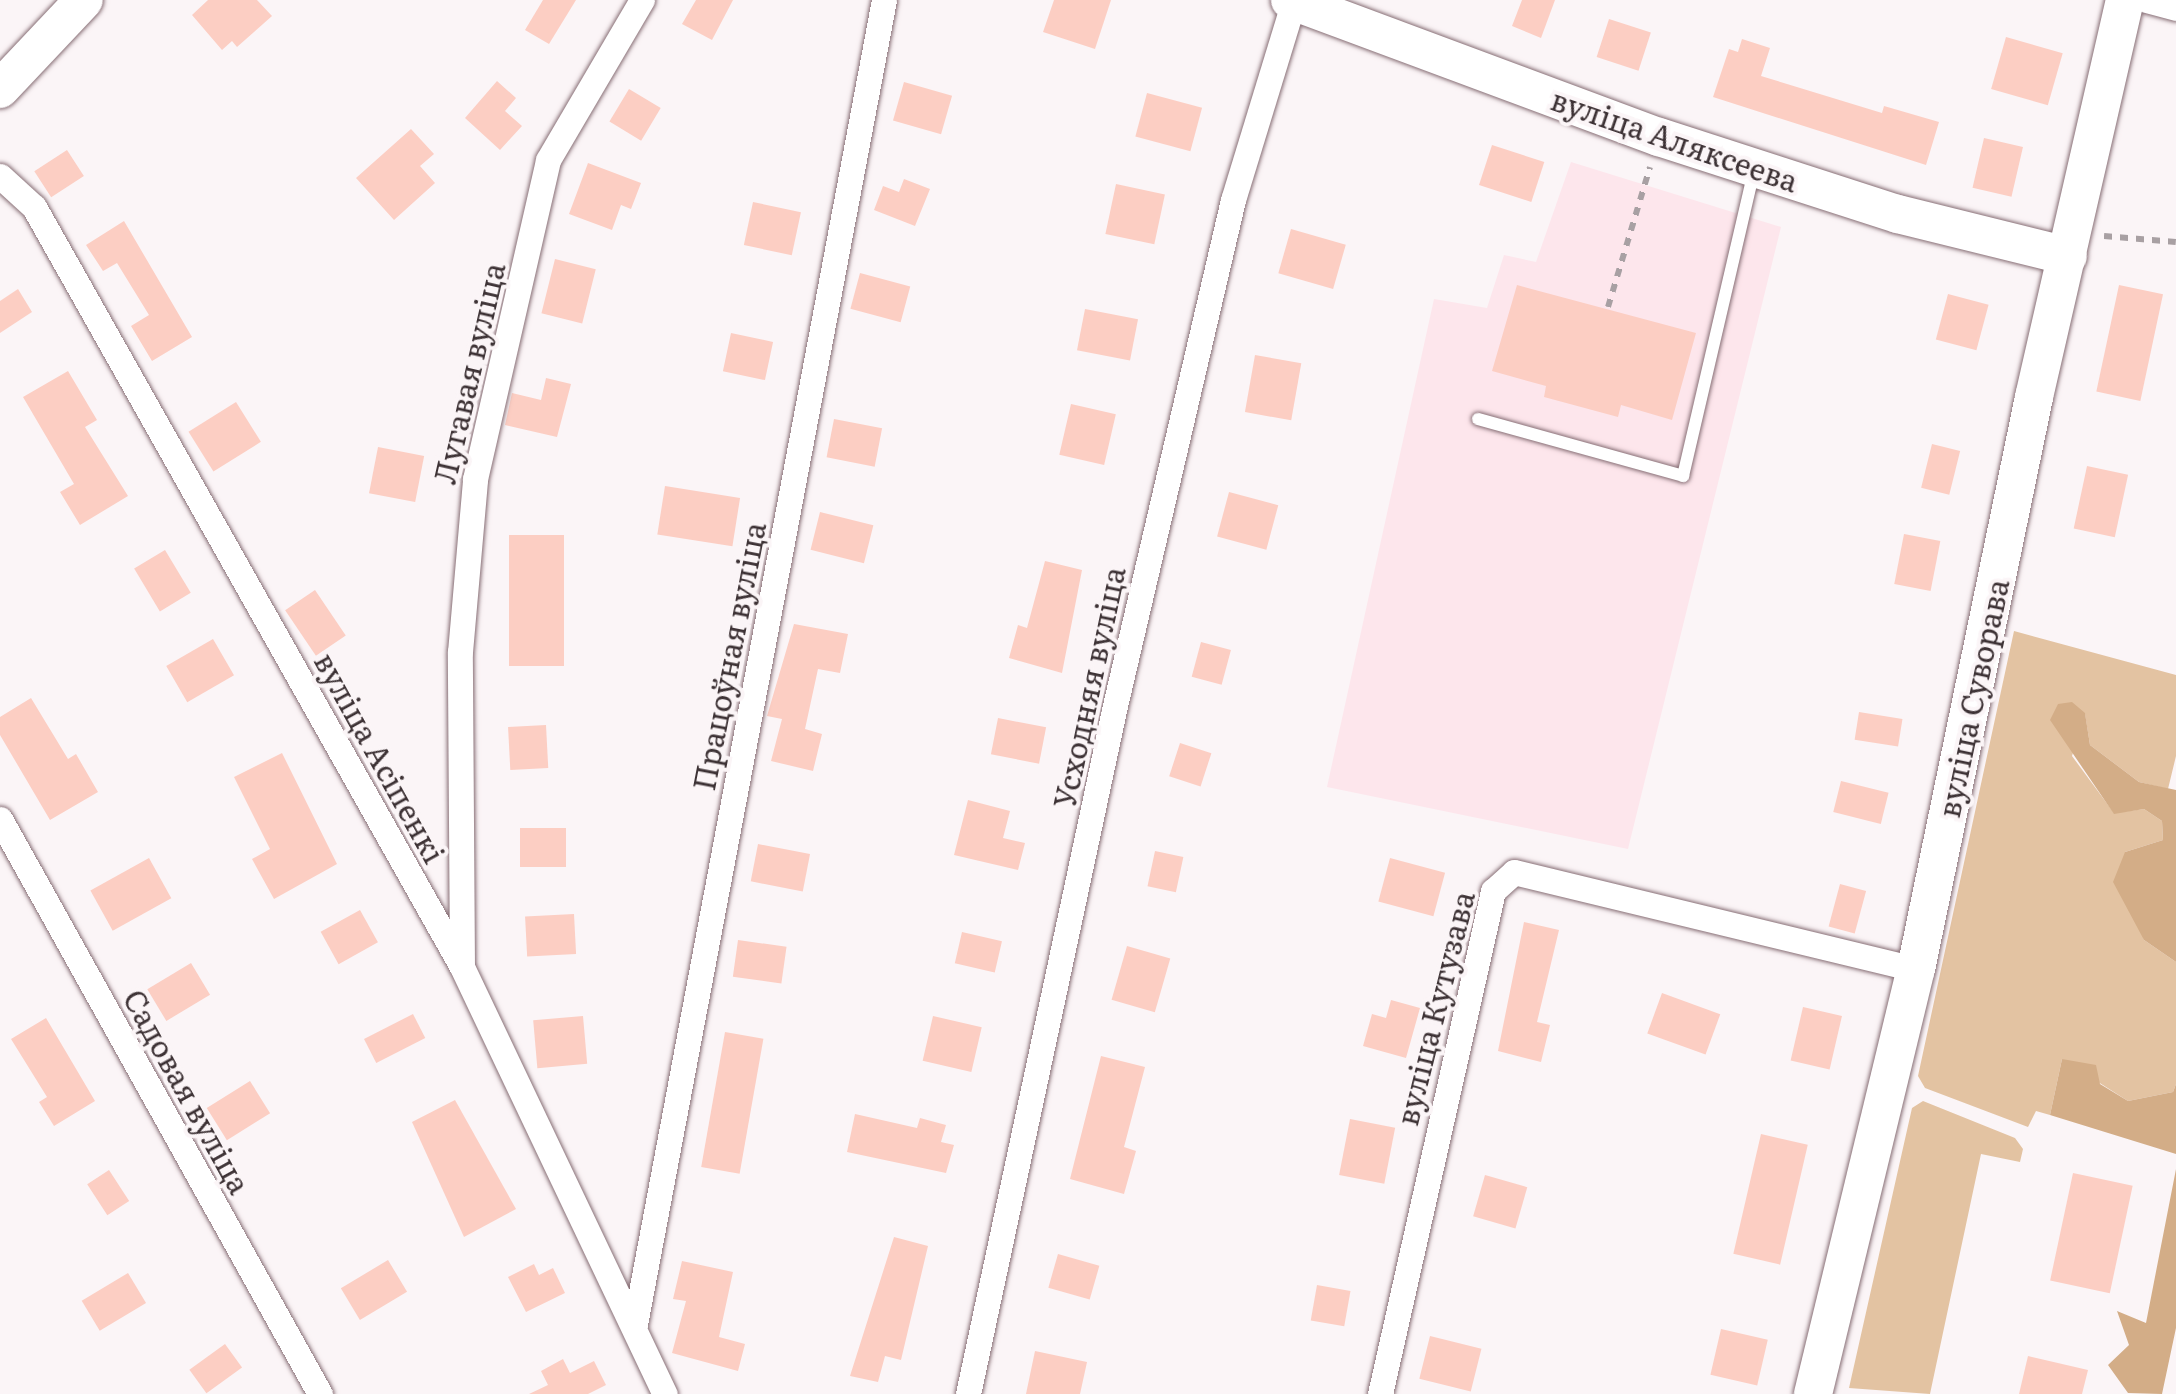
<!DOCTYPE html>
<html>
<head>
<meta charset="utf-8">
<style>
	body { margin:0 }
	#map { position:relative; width:2176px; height:1394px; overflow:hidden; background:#fbf5f7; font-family:Literata,serif }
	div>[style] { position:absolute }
	.built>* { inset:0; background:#fde6ec }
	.green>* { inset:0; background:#e3c3a2 }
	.forest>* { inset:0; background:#d3ad87 }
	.building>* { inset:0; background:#fccec3; transform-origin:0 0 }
	.path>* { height:6px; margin-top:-3px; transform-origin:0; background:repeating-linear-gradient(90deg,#a8a0a3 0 8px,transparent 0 16px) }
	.roads { filter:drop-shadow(0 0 2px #876e75) drop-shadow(0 0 2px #876e75) }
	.lane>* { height:12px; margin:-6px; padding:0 6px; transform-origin:6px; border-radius:6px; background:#fff }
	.street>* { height:25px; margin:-12.5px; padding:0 12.5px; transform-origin:12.5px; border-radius:12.5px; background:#fff }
	.secondary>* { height:38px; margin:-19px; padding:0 19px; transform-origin:19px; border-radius:19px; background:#fff }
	span { translate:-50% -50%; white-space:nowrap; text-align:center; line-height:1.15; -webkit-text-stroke:8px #fbf5f7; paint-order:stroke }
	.street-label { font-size:30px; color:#3d3235 }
</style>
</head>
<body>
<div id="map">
	<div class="built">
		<div style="clip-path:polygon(1571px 162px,1781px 227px,1628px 849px,1327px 787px,1434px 299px,1487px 308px,1504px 255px,1536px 262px)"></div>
	</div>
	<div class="green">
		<div style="clip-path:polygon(2014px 631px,2176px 675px,2176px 756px,2168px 789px,2139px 782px,2090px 745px,2085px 714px,2072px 756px,2114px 813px,2144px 809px,2162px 821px,2163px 840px,2125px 852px,2144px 940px,2176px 962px,2176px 1084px,2173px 1092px,2128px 1101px,2062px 1059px,2050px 1115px,2036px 1111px,2028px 1127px,1925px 1088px,1918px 1076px)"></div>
		<div style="clip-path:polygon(1923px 1101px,2015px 1138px,2023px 1149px,2020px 1162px,1981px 1154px,1930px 1394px,1849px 1388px,1912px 1108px)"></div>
	</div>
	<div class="forest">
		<div style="clip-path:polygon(2072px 702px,2085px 713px,2090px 745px,2139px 782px,2176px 790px,2176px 962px,2144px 940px,2113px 882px,2125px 852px,2163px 840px,2162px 821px,2144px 809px,2114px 814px,2050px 720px,2058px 704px)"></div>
		<div style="clip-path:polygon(2062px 1059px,2096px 1065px,2100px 1084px,2128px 1101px,2173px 1092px,2176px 1084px,2176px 1154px,2050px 1115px)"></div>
		<div style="clip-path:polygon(2176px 1169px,2176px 1328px,2162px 1394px,2128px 1393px,2108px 1365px,2129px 1345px,2117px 1311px,2146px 1323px)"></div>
	</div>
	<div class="building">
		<div style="clip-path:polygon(208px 0,257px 0,272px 16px,237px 47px,232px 41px,222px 50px,192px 15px)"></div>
		<div style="clip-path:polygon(543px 0,576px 0,549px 44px,525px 30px)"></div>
		<div style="clip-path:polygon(696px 0,733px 0,712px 40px,682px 24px)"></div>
		<div style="clip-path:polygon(1054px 0,1111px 0,1095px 49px,1043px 32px)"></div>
		<div style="clip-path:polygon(1522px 0,1555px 0,1541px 38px,1512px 26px)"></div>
		<div style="left:1609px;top:19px;width:44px;height:40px;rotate:18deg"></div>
		<div style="left:2006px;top:37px;width:59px;height:54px;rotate:16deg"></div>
		<div style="clip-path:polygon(1742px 39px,1770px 48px,1761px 76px,1882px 113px,1884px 106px,1939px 122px,1926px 165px,1713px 97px,1729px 49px,1738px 52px)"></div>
		<div style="clip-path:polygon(497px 81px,516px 98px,505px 111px,522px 126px,500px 150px,465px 118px)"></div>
		<div style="left:904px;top:82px;width:50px;height:40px;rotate:16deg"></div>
		<div style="left:629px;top:89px;width:37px;height:38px;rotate:31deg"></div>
		<div style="left:1147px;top:93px;width:57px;height:45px;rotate:15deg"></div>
		<div style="clip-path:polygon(411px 129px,434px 154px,420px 166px,435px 183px,394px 220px,356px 178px)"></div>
		<div style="left:1984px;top:138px;width:40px;height:51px;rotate:13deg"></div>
		<div style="left:1492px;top:145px;width:55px;height:42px;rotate:18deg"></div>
		<div style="left:67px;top:150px;width:31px;height:39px;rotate:57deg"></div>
		<div style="clip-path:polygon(588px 163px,641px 183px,631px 209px,621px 205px,612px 230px,569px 214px)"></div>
		<div style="clip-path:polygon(904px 179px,930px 189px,915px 226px,874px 210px,883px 186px,899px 192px)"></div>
		<div style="left:1116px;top:184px;width:50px;height:51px;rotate:12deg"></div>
		<div style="left:753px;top:202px;width:49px;height:44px;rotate:12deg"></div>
		<div style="clip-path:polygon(124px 221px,192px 337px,152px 361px,131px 326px,149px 315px,117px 263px,103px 271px,86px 245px)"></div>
		<div style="left:1291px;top:229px;width:57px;height:46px;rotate:16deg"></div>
		<div style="left:555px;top:259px;width:42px;height:56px;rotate:14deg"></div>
		<div style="left:860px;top:273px;width:52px;height:37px;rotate:15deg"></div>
		<div style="clip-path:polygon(1517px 285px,1696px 333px,1672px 420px,1621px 405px,1618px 417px,1544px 397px,1546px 386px,1492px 371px)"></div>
		<div style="left:2119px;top:285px;width:45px;height:109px;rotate:12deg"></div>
		<div style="clip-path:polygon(18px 289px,32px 312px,0 333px,0 301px)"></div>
		<div style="left:1948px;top:294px;width:42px;height:47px;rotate:15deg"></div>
		<div style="left:1085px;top:309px;width:54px;height:42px;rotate:11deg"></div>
		<div style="left:731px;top:333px;width:43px;height:39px;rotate:12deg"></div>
		<div style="left:1255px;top:355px;width:47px;height:58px;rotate:10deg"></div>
		<div style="clip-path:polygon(68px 371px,97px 420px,85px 427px,128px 496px,80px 525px,60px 492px,74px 484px,23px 397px)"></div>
		<div style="clip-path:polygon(546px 378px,571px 384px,557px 437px,505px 425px,512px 393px,541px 400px)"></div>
		<div style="left:236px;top:402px;width:47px;height:56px;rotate:58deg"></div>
		<div style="left:1071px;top:404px;width:46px;height:52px;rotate:13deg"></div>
		<div style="left:834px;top:419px;width:49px;height:39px;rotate:11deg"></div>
		<div style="left:1932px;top:444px;width:29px;height:45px;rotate:14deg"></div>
		<div style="left:378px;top:447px;width:47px;height:47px;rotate:11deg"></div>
		<div style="left:2087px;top:466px;width:42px;height:64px;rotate:12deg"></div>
		<div style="left:665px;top:486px;width:76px;height:49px;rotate:9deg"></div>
		<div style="left:1229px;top:492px;width:51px;height:46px;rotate:15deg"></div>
		<div style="left:820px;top:512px;width:55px;height:39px;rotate:14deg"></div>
		<div style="left:1904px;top:534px;width:37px;height:51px;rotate:11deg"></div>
		<div style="left:564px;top:535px;width:131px;height:55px;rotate:90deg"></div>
		<div style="left:165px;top:550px;width:50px;height:36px;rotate:59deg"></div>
		<div style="clip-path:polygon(1045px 561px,1082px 570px,1062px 673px,1009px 658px,1018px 625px,1027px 628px)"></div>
		<div style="left:315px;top:590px;width:55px;height:36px;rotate:56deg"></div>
		<div style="clip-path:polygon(794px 624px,848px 634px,840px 673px,818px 669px,805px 729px,822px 734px,813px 771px,771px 761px,782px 719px,767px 716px)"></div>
		<div style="left:213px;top:639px;width:42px;height:54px;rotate:60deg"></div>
		<div style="left:1201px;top:642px;width:31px;height:36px;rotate:15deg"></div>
		<div style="clip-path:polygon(31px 698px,68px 759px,76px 754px,98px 792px,50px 820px,0 735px,0 717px)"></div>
		<div style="left:1859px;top:712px;width:44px;height:28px;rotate:9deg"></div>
		<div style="left:998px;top:718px;width:49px;height:37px;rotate:11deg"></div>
		<div style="left:546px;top:725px;width:43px;height:38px;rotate:87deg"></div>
		<div style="left:1180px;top:743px;width:33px;height:35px;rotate:18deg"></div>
		<div style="clip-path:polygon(282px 753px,337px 864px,274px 899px,252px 859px,270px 849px,234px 777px)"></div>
		<div style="left:1841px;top:781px;width:49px;height:32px;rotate:14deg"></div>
		<div style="clip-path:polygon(968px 800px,1010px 811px,1003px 838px,1025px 843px,1018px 870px,954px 855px)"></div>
		<div style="left:566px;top:828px;width:39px;height:46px;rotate:90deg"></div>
		<div style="left:758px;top:844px;width:53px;height:38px;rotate:11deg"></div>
		<div style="left:1155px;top:851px;width:29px;height:36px;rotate:12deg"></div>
		<div style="left:149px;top:858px;width:46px;height:67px;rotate:61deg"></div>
		<div style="left:1390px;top:858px;width:57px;height:45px;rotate:15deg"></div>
		<div style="left:1840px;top:884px;width:27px;height:44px;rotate:15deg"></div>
		<div style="left:360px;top:910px;width:37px;height:45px;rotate:61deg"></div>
		<div style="left:574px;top:914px;width:40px;height:49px;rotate:87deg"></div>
		<div style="clip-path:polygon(1524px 922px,1559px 930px,1537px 1022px,1550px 1025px,1541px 1062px,1498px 1051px)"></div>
		<div style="left:962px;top:932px;width:41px;height:32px;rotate:13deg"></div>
		<div style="left:738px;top:940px;width:49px;height:37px;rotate:8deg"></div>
		<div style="left:1127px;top:946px;width:45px;height:56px;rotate:16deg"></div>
		<div style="left:191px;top:963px;width:37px;height:51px;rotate:59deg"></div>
		<div style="left:1662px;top:993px;width:62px;height:43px;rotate:20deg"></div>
		<div style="clip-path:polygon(1391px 1000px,1420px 1008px,1406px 1058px,1363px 1046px,1372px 1014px,1386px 1018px)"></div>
		<div style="left:1803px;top:1007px;width:40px;height:55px;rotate:13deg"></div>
		<div style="left:413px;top:1014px;width:27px;height:55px;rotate:63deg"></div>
		<div style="left:583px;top:1016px;width:48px;height:50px;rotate:85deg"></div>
		<div style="left:933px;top:1016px;width:50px;height:46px;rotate:13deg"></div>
		<div style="clip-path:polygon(46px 1018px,95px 1101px,54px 1126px,39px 1102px,47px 1097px,11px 1039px)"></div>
		<div style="left:725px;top:1032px;width:39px;height:137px;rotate:10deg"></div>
		<div style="clip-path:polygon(1101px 1056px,1145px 1067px,1124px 1147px,1136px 1151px,1124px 1194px,1070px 1179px)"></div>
		<div style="left:250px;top:1081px;width:38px;height:51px;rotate:58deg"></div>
		<div style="clip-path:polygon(455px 1100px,516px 1209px,464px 1237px,412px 1122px)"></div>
		<div style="clip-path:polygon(855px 1114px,917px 1128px,920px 1118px,946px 1125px,941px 1142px,954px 1145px,946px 1173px,847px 1152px)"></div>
		<div style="left:1350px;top:1119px;width:46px;height:57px;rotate:11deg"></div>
		<div style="left:1761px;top:1134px;width:48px;height:123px;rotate:13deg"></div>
		<div style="left:109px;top:1170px;width:37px;height:26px;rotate:57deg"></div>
		<div style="left:2073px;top:1173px;width:61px;height:110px;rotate:12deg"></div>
		<div style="left:1485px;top:1175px;width:44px;height:43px;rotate:16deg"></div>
		<div style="clip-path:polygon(894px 1237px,928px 1246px,901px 1360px,885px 1356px,878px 1382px,850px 1376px)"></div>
		<div style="left:1058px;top:1254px;width:43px;height:35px;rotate:16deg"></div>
		<div style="left:388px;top:1260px;width:37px;height:55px;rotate:59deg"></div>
		<div style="clip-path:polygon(682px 1261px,733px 1272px,719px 1337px,745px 1344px,738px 1371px,672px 1353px,686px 1301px,673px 1299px)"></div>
		<div style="clip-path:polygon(534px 1264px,539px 1275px,553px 1268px,565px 1293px,526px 1312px,508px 1277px)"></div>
		<div style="left:128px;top:1273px;width:35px;height:54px;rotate:59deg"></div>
		<div style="left:1317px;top:1285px;width:34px;height:36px;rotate:10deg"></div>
		<div style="left:1721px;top:1329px;width:48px;height:47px;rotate:13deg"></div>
		<div style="left:1430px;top:1336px;width:53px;height:44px;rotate:14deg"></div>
		<div style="left:225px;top:1344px;width:29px;height:44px;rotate:54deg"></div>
		<div style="clip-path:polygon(1035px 1351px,1087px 1362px,1080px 1394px,1026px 1394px)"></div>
		<div style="clip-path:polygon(2028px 1356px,2088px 1370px,2082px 1394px,2019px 1394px)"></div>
		<div style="clip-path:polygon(563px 1359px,570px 1373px,594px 1361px,606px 1385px,588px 1394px,529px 1394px,548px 1385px,541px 1371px)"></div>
	</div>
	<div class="path">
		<div style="left:2104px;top:236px;width:72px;rotate:4.8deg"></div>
		<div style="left:1608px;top:307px;width:146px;rotate:-73.3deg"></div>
	</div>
	<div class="roads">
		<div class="lane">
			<div style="left:1478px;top:419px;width:213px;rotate:15.5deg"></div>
			<div style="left:1683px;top:476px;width:314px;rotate:-76.9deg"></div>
		</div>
		<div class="street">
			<div style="left:2146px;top:0;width:31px;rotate:15deg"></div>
			<div style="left:0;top:176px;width:46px;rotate:42.4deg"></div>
			<div style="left:34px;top:207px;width:872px;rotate:60.61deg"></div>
			<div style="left:462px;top:967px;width:473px;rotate:64.6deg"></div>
			<div style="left:0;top:819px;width:658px;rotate:60.9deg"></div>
			<div style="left:462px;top:965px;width:313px;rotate:-90.4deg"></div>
			<div style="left:460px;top:652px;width:174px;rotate:-85deg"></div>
			<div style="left:475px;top:479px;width:327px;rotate:-77.1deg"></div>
			<div style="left:548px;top:160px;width:186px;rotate:-59.6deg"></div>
			<div style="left:635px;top:1324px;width:1347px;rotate:-79.35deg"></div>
			<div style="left:968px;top:1394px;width:699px;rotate:-77.95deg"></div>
			<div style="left:1114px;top:710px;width:524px;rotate:-76.87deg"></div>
			<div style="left:1233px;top:200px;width:209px;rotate:-73deg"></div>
			<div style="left:1380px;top:1394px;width:516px;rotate:-77.34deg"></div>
			<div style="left:1493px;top:891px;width:28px;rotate:-42deg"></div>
			<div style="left:1514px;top:872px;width:414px;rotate:13.6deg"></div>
		</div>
		<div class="secondary">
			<div style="left:1290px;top:0;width:394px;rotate:20.4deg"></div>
			<div style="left:1659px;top:137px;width:251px;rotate:17.9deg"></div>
			<div style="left:1898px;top:214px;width:175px;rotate:13.9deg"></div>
			<div style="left:0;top:89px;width:122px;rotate:-46.7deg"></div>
			<div style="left:1813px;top:1394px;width:437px;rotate:-76.4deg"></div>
			<div style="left:1916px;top:969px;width:584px;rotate:-78.34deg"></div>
			<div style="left:2034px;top:397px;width:407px;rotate:-77.1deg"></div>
		</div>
	</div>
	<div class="street-label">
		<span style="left:1675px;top:139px;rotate:19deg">вуліца Аляксеева</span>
		<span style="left:468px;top:373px;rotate:-77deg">Лугавая вуліца</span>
		<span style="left:728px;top:656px;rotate:-79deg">Працоўная вуліца</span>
		<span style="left:1088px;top:687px;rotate:-78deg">Усходняя вуліца</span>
		<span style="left:1972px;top:698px;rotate:-78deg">вуліца Суворава</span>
		<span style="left:381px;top:757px;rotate:61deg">вуліца Асіпенкі</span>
		<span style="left:1434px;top:1008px;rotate:-76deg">вуліца Кутузава</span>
		<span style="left:188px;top:1091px;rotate:61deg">Садовая вуліца</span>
	</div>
</div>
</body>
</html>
